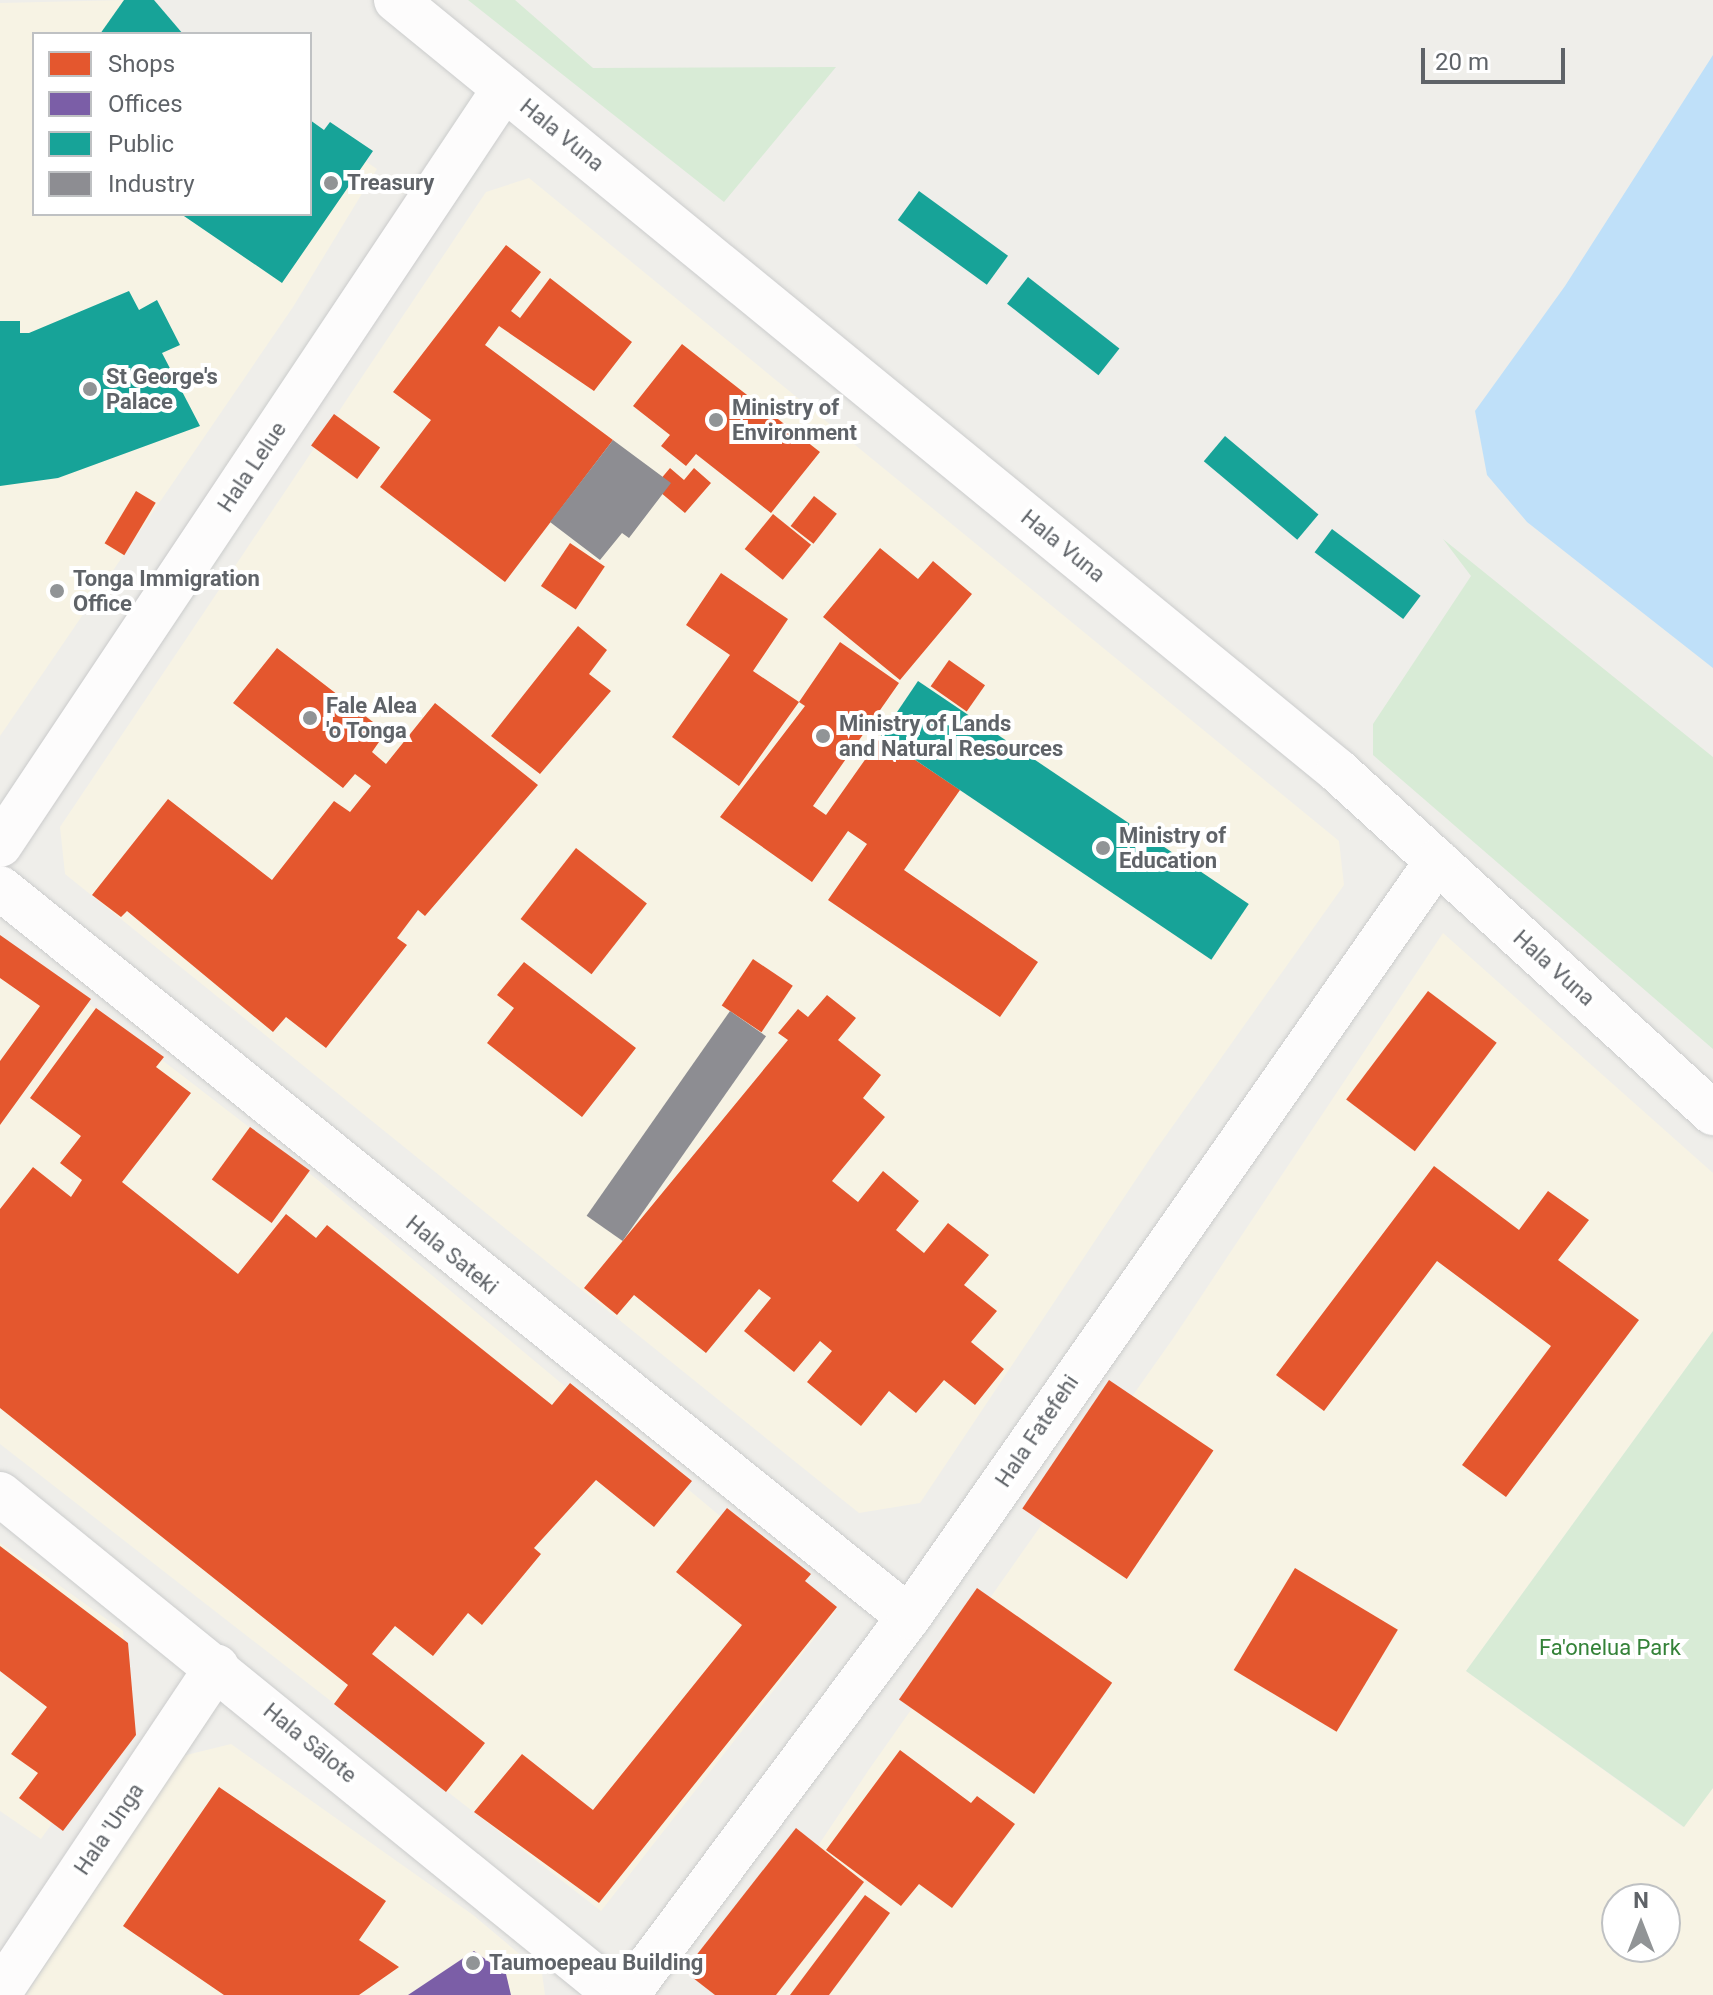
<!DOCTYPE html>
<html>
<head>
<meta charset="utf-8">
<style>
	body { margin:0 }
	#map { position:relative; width:1713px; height:1995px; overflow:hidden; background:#efeeea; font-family:Roboto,sans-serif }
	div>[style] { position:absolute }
	.commercial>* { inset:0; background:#f7f3e4 }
	.green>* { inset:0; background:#d8ebd6 }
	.water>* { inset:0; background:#bfe0f9 }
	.shops>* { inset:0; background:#e4572e; transform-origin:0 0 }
	.offices>* { inset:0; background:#7b5ea7 }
	.public>* { inset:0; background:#17a398; transform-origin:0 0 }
	.industry>* { inset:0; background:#8d8d92; transform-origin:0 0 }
	.roads { filter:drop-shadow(0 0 2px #cbcccc) drop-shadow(0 0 2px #cbcccc) }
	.street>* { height:44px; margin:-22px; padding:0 22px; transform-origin:22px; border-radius:22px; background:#fdfcfc }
	.secondary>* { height:44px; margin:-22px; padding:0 22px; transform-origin:22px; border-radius:22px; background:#fdfcfc }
	.dots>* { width:22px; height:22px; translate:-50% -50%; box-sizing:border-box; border:4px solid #fff; border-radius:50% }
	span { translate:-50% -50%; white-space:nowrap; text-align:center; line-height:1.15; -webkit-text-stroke:8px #fff; paint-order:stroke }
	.street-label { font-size:22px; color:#5f6368 }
	.poi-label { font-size:22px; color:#5f6368; font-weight:700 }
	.left { translate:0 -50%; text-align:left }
	.park-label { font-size:22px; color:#348238 }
	.legend { position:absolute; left:32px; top:32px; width:280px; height:184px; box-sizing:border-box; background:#fff; border:2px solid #bfc1c3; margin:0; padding:10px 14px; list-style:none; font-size:24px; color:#5f6368 }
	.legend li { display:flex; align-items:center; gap:16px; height:40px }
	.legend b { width:40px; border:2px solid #bfc1c3 }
	.north { position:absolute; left:1601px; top:1883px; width:80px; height:80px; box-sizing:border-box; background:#fff; border:2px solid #bfc1c3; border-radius:50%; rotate:0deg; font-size:22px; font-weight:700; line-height:32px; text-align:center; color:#5f6368 }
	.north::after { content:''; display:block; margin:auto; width:28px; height:36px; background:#919496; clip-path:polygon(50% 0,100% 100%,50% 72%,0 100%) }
	.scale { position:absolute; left:1421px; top:48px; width:144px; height:36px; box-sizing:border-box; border:4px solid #5f6368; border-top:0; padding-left:10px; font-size:24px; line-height:28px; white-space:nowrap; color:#5f6368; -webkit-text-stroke:6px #fff; paint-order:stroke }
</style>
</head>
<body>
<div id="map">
	<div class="commercial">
		<div style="clip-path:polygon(127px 0,177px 34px,34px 34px,34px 214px,310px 214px,310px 124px,377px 169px,293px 307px,0 736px,0 3px)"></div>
		<div style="clip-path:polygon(529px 178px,1339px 841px,1344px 885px,1155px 1151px,920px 1503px,859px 1513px,65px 874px,60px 827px,486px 192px)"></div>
		<div style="clip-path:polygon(evenodd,1443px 933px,1713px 1173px,1713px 1331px,1466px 1671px,1683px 1827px,1713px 1788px,1713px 1995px,725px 1995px,723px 1988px,870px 1768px,1174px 1337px,1443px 933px,1617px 1899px,1665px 1899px,1665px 1947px,1617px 1947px,1617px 1899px)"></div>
		<div style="clip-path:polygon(0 935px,319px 1181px,835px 1612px,601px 1911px,0 1444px)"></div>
		<div style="clip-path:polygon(0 1543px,123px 1631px,131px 1711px,41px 1839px,0 1811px)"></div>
		<div style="clip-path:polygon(231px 1744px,473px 1915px,542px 1973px,545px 1995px,26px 1995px,178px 1757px)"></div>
	</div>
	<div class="green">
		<div style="clip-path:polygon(468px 0,515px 0,593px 68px,836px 67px,724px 202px)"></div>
		<div style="clip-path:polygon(1443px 539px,1713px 757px,1713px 1049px,1373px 755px,1373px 724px,1471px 576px)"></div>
		<div style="clip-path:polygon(1713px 1331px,1713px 1788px,1684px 1827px,1466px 1671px)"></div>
	</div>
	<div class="water">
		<div style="clip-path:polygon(1713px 55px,1713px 668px,1527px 522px,1487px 475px,1475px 411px,1565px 286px)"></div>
	</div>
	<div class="shops">
		<div style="clip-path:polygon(506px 245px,541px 272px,511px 311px,520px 318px,550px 278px,632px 342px,594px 391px,499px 326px,485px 345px,613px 440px,505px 582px,380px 487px,431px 420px,393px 392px)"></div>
		<div style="clip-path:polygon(682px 344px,820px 452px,771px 513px,696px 454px,686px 466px,661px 446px,670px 435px,633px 406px)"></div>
		<div style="left:334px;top:414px;width:57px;height:39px;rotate:36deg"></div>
		<div style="clip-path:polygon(670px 468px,684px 480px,694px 468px,711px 483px,685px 513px,654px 487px)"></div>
		<div style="left:136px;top:491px;width:23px;height:61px;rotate:31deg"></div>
		<div style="left:814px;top:496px;width:29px;height:38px;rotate:38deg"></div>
		<div style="left:773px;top:514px;width:49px;height:45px;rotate:39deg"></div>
		<div style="left:570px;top:543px;width:42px;height:52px;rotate:34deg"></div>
		<div style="clip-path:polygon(880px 548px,918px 579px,933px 561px,972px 594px,900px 680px,823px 617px)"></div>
		<div style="clip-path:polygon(721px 573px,788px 619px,753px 671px,799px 702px,739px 786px,672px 737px,730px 655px,686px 625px)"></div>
		<div style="clip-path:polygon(578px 626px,607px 650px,589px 674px,611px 691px,540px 774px,491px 736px)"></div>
		<div style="clip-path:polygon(840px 642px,899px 683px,813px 806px,826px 815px,881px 737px,960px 790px,904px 870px,1038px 962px,1000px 1017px,828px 900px,867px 844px,848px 831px,812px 882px,720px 817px,805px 706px,799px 702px)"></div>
		<div style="clip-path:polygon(277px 648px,386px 732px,372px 752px,386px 764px,435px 703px,538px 785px,425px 916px,418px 910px,397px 938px,407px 945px,326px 1048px,286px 1017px,273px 1032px,127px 911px,121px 917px,92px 895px,168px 799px,272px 880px,334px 801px,350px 812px,371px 786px,355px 774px,343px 788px,233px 703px)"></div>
		<div style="left:949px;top:660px;width:44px;height:32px;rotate:35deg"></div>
		<div style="left:576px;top:848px;width:90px;height:90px;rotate:38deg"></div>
		<div style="clip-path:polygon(0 935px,91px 999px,0 1125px,0 1061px,40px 1006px,0 978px)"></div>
		<div style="left:753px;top:959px;width:48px;height:56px;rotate:34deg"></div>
		<div style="clip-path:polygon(524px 962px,636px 1048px,582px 1117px,487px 1043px,514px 1008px,497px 995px)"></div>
		<div style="left:1428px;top:991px;width:86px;height:136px;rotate:37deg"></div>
		<div style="clip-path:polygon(827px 995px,856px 1018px,838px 1040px,881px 1075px,863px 1098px,885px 1117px,832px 1181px,858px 1202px,883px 1171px,919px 1201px,896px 1230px,924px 1253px,948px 1223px,989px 1255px,964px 1285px,997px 1311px,971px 1342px,1004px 1369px,975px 1405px,944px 1380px,916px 1413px,889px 1391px,861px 1426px,807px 1382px,832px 1351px,820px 1341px,794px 1372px,744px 1331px,771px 1298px,759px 1289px,706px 1353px,634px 1295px,617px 1315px,584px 1288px,788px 1040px,778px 1033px,798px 1009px,808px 1017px)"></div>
		<div style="clip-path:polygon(96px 1008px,164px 1057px,156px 1067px,191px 1093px,122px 1182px,238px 1274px,286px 1214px,316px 1238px,327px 1225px,552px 1405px,570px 1383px,692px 1481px,654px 1527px,596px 1480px,534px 1548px,541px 1554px,482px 1625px,468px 1613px,433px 1656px,395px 1626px,372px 1654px,485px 1743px,446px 1792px,334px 1704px,348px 1685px,0 1408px,0 1209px,33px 1167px,71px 1197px,82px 1180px,60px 1163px,81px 1136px,30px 1098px)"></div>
		<div style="left:250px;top:1127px;width:74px;height:65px;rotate:36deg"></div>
		<div style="clip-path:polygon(1434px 1166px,1519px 1230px,1548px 1191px,1589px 1220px,1558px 1260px,1639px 1320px,1506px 1497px,1462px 1465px,1551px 1346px,1437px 1261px,1324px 1411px,1276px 1375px)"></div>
		<div style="left:1109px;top:1380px;width:126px;height:155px;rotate:34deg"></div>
		<div style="clip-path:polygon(727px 1508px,811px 1574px,805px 1581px,837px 1607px,599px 1903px,474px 1812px,522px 1754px,593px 1810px,742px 1625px,676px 1572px)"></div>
		<div style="clip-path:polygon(0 1546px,128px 1643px,136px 1735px,63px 1831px,19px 1798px,38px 1773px,11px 1754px,47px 1707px,0 1671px)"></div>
		<div style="left:1295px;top:1568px;width:120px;height:119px;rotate:31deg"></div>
		<div style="left:977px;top:1588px;width:165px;height:136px;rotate:35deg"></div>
		<div style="clip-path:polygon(900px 1750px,971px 1803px,977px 1796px,1015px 1824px,952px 1908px,919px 1884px,901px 1906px,826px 1850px)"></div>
		<div style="clip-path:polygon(219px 1787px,386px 1901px,359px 1940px,399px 1967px,359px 1995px,224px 1995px,123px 1926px)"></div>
		<div style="clip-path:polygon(796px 1828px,864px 1882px,776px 1995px,715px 1995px,684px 1971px)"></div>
		<div style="clip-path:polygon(865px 1895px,890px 1913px,829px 1995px,790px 1995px)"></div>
	</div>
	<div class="offices">
		<div style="clip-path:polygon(474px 1951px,506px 1974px,511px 1995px,408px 1995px)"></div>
	</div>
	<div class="public">
		<div style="clip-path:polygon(124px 0,154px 0,183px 34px,100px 34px)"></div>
		<div style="clip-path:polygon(310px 120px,324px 130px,330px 122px,373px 151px,282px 283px,181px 214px,310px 214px)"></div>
		<div style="left:919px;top:191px;width:110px;height:36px;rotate:36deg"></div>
		<div style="left:1028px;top:277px;width:116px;height:34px;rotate:38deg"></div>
		<div style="clip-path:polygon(129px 291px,139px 310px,157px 300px,180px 345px,162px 353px,200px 426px,58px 478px,0 486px,0 321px,20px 321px,20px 333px,29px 333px)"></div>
		<div style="left:1225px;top:436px;width:122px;height:33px;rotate:40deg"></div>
		<div style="left:1332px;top:529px;width:111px;height:29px;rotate:37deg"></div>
		<div style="left:918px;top:681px;width:399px;height:67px;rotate:34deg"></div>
	</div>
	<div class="industry">
		<div style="clip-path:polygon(613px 440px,671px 483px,629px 538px,622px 533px,600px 560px,550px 522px)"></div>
		<div style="left:730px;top:1011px;width:44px;height:250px;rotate:35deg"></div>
	</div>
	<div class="roads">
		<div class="street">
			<div style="left:0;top:888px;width:1165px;rotate:38.73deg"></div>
			<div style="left:0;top:1992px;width:391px;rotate:-56.3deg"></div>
		</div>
		<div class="secondary">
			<div style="left:396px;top:0;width:1217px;rotate:39.3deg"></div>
			<div style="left:1338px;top:771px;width:508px;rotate:42.36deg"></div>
			<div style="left:0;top:845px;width:909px;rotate:-56.31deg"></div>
			<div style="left:0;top:1494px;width:795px;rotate:39.08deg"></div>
			<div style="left:627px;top:1995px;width:472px;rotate:-53.3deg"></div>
			<div style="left:909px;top:1617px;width:922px;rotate:-55.07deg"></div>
		</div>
	</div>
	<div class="dots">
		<div style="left:331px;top:183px;background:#919496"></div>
		<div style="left:90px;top:389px;background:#919496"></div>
		<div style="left:716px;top:420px;background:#919496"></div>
		<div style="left:57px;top:591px;background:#919496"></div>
		<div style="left:310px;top:718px;background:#919496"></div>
		<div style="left:823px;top:736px;background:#919496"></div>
		<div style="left:1103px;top:848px;background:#919496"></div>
		<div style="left:473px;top:1963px;background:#919496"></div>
	</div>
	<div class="street-label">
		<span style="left:562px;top:135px;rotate:39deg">Hala Vuna</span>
		<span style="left:252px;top:467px;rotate:-56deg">Hala Lelue</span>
		<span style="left:1063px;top:546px;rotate:39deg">Hala Vuna</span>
		<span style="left:1554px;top:968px;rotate:42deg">Hala Vuna</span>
		<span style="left:452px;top:1255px;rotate:39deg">Hala Sateki</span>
		<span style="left:1037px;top:1431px;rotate:-56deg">Hala Fatefehi</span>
		<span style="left:310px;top:1743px;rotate:39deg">Hala Sālote</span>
		<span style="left:109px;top:1829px;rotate:-56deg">Hala 'Unga</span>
	</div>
	<div class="poi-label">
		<span class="left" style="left:347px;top:183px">Treasury</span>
		<span class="left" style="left:106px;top:389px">St George's<br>Palace</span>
		<span class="left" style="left:732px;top:420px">Ministry of<br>Environment</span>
		<span class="left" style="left:73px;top:591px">Tonga Immigration<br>Office</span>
		<span class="left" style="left:326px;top:718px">Fale Alea<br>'o Tonga</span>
		<span class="left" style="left:839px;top:736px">Ministry of Lands<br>and Natural Resources</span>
		<span class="left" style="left:1119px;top:848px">Ministry of<br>Education</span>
		<span class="left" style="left:489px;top:1963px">Taumoepeau Building</span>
	</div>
	<div class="park-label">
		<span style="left:1610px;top:1648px">Fa'onelua Park</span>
	</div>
	<ul class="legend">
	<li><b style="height:22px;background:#e4572e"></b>Shops</li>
	<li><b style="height:22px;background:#7b5ea7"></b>Offices</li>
	<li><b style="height:22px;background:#17a398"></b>Public</li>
	<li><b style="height:22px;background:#8d8d92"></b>Industry</li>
	</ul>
	<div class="north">N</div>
	<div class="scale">20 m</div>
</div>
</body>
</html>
